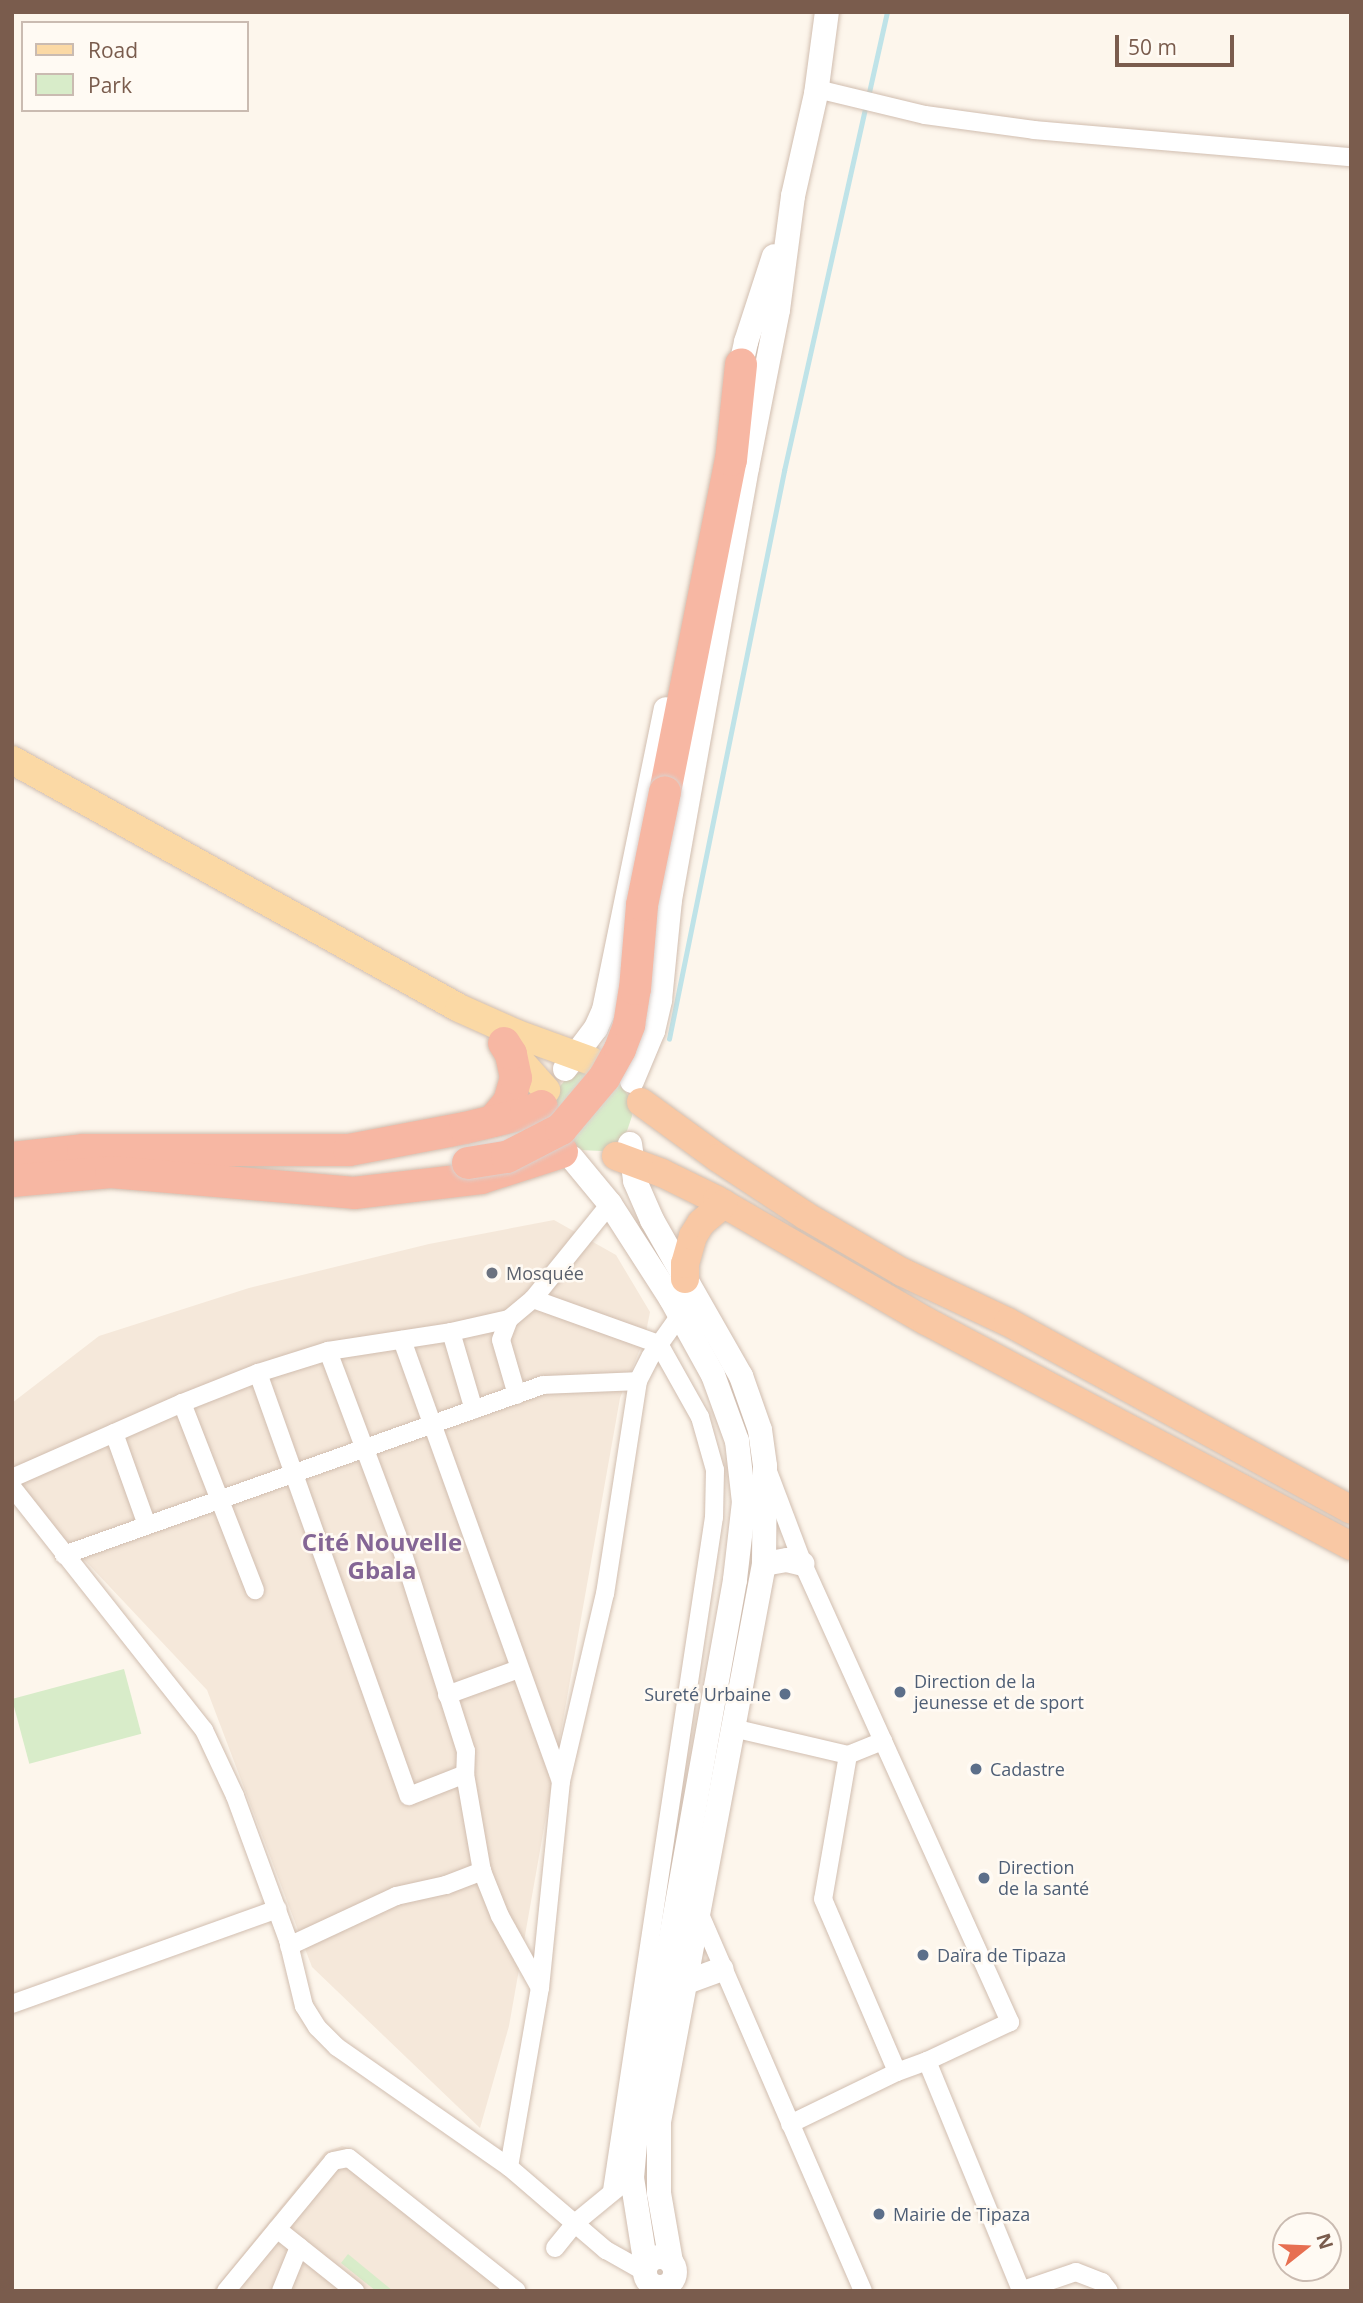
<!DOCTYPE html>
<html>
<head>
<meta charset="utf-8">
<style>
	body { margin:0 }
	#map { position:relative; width:1363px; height:2303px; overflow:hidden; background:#fdf6ec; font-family:"Open Sans",sans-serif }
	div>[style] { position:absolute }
	.residential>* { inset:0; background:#f5e8da }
	.green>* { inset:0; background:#d8ecc9; transform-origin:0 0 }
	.stream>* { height:4.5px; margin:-2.25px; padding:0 2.25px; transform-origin:2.25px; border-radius:2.25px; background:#bfe3e8 }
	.roads { filter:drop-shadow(0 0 2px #d1beb0) drop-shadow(0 0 2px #d1beb0) }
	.minor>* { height:18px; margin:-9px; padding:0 9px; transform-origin:9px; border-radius:9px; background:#fff }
	.secondary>* { height:24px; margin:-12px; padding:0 12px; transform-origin:12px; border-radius:12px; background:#fff }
	.secondary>.ring { margin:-12px; padding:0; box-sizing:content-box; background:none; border:24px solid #fff; border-radius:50% }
	.primary>* { height:28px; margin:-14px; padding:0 14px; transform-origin:14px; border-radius:14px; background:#fbd9a5 }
	.trunk>* { height:28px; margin:-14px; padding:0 14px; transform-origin:14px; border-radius:14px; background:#f9c8a4 }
	.motorway>* { height:32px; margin:-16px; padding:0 16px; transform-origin:16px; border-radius:16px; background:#f7b7a3 }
	.bridges { filter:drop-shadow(0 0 2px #dad1cd) drop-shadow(0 0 2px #dad1cd) }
	.motorway-bridge>* { height:32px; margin:-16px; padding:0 16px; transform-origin:16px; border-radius:16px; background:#f7b7a3 }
	.dots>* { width:19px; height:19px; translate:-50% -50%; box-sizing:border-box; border:4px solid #fffaf3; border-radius:50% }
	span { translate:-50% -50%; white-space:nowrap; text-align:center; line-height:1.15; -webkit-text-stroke:5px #fffaf3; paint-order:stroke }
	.worship-label { font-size:18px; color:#5b616d }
	.left { translate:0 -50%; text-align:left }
	.service-label { font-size:18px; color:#4e5e75 }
	.right { translate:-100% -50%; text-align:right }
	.district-label { font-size:24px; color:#846695; font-weight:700 }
	.frame { position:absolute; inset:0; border:14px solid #7a5c4d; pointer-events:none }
	.legend { position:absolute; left:21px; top:21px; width:228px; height:91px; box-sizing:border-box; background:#fffaf3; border:2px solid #cabbb1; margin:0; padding:9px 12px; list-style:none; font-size:21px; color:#7a5c4d }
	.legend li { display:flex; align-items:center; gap:14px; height:35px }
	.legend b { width:35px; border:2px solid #cabbb1 }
	.north { position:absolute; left:1272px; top:2212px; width:70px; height:70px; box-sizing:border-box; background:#fffaf3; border:2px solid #cabbb1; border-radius:50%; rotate:72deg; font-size:19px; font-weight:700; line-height:28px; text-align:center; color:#7a5c4d }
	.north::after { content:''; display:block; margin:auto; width:24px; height:32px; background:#e76f51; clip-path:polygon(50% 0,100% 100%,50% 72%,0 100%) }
	.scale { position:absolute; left:1115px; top:35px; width:119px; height:32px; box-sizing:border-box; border:4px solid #7a5c4d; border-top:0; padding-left:9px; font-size:21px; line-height:24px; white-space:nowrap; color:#7a5c4d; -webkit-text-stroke:5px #fffaf3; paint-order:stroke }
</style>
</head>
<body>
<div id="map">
	<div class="residential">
		<div style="clip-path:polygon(554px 1220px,616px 1255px,650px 1312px,645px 1337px,620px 1398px,509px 2026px,480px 2128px,312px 1967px,207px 1690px,12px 1483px,12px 1403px,99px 1336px,249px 1288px,429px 1244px)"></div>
		<div style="clip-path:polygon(342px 2146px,354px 2150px,526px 2291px,213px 2291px,325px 2152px)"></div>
	</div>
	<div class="green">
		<div style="clip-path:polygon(580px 1072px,618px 1080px,631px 1100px,632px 1116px,627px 1131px,616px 1143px,602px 1151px,579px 1150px,555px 1130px,556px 1091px,566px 1079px)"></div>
		<div style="left:124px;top:1669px;width:67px;height:116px;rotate:75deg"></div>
		<div style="clip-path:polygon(348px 2254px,393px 2291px,376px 2291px,341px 2263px)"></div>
	</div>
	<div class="stream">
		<div style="left:868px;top:97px;width:87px;rotate:-77.4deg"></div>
		<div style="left:669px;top:1039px;width:580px;rotate:-78.55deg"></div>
		<div style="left:784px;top:471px;width:375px;rotate:-77.4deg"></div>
	</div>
	<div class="roads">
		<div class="minor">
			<div style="left:817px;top:89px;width:111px;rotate:13.5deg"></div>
			<div style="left:925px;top:115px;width:110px;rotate:7.8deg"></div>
			<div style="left:1034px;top:130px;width:318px;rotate:4.9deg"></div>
			<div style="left:533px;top:1299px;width:134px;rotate:19.7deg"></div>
			<div style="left:659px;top:1344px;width:84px;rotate:60.7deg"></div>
			<div style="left:700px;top:1417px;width:55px;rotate:74.2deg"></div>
			<div style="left:715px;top:1470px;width:47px;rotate:91.2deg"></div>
			<div style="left:714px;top:1517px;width:682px;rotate:98.61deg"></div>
			<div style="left:509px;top:1319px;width:22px;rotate:111deg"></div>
			<div style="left:501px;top:1340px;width:57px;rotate:73.8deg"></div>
			<div style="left:451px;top:1332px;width:81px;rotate:73.6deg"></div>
			<div style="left:402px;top:1340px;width:469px;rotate:70.2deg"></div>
			<div style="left:328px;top:1351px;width:197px;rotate:69.4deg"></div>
			<div style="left:397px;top:1535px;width:227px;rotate:72.3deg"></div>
			<div style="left:466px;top:1751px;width:23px;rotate:92deg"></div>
			<div style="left:465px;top:1774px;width:98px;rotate:80.1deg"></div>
			<div style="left:482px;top:1871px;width:48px;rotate:68.2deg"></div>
			<div style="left:500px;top:1916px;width:82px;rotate:60.9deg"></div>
			<div style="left:258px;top:1373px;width:449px;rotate:70.4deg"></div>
			<div style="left:409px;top:1796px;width:60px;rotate:-21.4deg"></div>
			<div style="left:182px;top:1403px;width:201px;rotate:68.7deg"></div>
			<div style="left:114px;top:1433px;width:98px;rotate:70.3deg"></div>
			<div style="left:769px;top:1474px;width:96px;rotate:69.3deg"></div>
			<div style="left:803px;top:1564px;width:503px;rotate:65.68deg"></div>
			<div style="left:1010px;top:2022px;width:92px;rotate:154.8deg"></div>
			<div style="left:927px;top:2061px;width:248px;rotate:67.7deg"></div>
			<div style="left:12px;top:1478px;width:186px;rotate:-23.8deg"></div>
			<div style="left:182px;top:1403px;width:82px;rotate:-21.5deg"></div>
			<div style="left:258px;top:1373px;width:73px;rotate:-17.4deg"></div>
			<div style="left:328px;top:1351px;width:124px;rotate:-8.8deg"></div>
			<div style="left:451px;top:1332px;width:59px;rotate:-12.6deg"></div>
			<div style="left:509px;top:1319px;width:31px;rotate:-40deg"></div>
			<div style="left:533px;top:1299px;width:122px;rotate:-51deg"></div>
			<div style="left:12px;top:1487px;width:310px;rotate:51.7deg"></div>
			<div style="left:204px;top:1730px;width:73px;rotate:64.8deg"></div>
			<div style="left:235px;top:1796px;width:153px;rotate:69.8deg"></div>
			<div style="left:288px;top:1940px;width:68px;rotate:76.4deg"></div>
			<div style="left:304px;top:2006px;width:25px;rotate:58deg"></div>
			<div style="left:317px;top:2027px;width:28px;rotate:45deg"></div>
			<div style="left:337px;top:2047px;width:210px;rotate:34.9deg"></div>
			<div style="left:509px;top:2167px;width:128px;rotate:40.6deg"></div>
			<div style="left:606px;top:2250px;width:45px;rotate:29.4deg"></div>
			<div style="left:64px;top:1555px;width:508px;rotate:-19.54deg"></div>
			<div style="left:543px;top:1385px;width:95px;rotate:-2.4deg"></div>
			<div style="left:447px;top:1695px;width:77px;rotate:-19.9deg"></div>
			<div style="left:733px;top:1728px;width:118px;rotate:13.2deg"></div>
			<div style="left:848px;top:1755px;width:146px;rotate:99.8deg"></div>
			<div style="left:823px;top:1899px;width:188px;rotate:66.8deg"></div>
			<div style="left:897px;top:2072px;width:32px;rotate:-20deg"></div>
			<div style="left:848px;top:1755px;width:38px;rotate:-22deg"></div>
			<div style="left:699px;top:1912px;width:413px;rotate:66.6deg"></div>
			<div style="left:289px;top:1946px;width:118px;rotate:-25deg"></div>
			<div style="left:396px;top:1896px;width:51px;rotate:-12.4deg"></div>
			<div style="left:446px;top:1885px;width:39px;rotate:-21deg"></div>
			<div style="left:12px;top:2004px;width:282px;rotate:-19.7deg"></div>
			<div style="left:790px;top:2124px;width:119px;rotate:-25.9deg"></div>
			<div style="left:509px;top:2167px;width:182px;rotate:-80.2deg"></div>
			<div style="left:540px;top:1988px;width:208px;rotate:-84.2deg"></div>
			<div style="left:561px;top:1781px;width:192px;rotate:-76.8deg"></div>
			<div style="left:605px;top:1594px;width:216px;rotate:-81.2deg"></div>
			<div style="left:638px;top:1381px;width:28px;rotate:-63deg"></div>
			<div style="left:651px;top:1356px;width:50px;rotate:-54.7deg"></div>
			<div style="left:277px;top:2229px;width:100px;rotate:38.5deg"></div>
			<div style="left:555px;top:2248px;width:32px;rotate:-51deg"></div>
			<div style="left:575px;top:2223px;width:58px;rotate:-39.4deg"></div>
			<div style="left:226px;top:2291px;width:168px;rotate:-50.5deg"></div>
			<div style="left:333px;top:2161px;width:16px;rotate:-11deg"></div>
			<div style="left:349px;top:2158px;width:214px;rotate:38.4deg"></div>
			<div style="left:281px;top:2291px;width:48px;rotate:-67.8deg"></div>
			<div style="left:1020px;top:2291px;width:59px;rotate:-18.7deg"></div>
			<div style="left:1076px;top:2272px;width:28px;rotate:21deg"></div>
			<div style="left:1102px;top:2282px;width:11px;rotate:52deg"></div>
		</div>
		<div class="secondary">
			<div style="left:737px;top:383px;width:42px;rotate:-77.6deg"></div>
			<div style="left:746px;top:342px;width:90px;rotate:-72deg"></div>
			<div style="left:565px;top:1069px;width:51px;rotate:-52.9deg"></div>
			<div style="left:596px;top:1028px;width:20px;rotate:-66deg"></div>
			<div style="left:604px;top:1010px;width:307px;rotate:-78.4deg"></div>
			<div style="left:632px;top:1081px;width:54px;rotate:-67.2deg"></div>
			<div style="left:653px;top:1031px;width:32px;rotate:-77deg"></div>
			<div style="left:660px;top:1000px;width:100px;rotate:-84.3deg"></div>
			<div style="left:670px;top:900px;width:439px;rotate:-79.9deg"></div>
			<div style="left:747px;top:468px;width:161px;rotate:-78.9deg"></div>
			<div style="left:778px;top:310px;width:115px;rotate:-82.5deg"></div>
			<div style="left:793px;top:196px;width:105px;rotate:-77.3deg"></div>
			<div style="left:816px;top:94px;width:83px;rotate:-82.4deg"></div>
			<div style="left:630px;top:1144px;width:37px;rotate:82deg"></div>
			<div style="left:635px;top:1181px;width:43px;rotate:66.4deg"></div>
			<div style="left:652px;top:1220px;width:180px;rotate:60.3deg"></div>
			<div style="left:741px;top:1376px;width:57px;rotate:70.6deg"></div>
			<div style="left:760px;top:1430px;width:36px;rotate:82deg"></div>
			<div style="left:765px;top:1466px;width:98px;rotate:90.6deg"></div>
			<div style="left:764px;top:1564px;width:568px;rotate:100.66deg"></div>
			<div style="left:659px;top:2122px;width:71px;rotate:90deg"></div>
			<div style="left:659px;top:2193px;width:70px;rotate:80.1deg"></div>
			<div style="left:572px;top:1158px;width:60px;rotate:50.4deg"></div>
			<div style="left:610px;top:1204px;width:113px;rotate:57.3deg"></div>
			<div style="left:671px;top:1299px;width:87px;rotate:61.1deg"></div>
			<div style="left:713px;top:1375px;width:70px;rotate:70deg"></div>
			<div style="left:737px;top:1441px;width:61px;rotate:83.5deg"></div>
			<div style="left:744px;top:1502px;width:79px;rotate:96.6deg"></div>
			<div style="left:735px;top:1580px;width:562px;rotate:100.15deg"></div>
			<div style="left:636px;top:2133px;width:45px;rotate:95.1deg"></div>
			<div style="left:632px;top:2178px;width:89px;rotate:81deg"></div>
			<div style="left:764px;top:1564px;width:23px;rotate:-10deg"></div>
			<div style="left:787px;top:1560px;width:16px;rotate:14deg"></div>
			<div style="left:684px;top:1983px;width:40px;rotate:-20.2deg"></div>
			<div class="ring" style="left:645px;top:2257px;width:6px;height:6px"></div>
		</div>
		<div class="primary">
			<div style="left:12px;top:760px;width:511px;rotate:29.02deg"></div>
			<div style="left:459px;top:1008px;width:64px;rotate:24.1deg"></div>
			<div style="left:517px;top:1034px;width:79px;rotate:20deg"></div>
			<div style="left:505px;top:1044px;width:62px;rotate:48.3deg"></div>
		</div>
		<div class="trunk">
			<div style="left:641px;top:1102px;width:95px;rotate:36deg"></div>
			<div style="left:718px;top:1158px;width:105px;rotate:33.4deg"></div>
			<div style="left:806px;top:1216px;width:111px;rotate:30.3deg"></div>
			<div style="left:902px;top:1272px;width:117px;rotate:25.3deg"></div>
			<div style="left:1008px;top:1322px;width:391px;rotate:28.7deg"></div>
			<div style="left:616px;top:1156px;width:49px;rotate:20.3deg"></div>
			<div style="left:662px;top:1173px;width:61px;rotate:26.1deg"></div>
			<div style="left:717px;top:1200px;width:241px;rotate:30.1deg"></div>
			<div style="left:926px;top:1321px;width:481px;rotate:27.9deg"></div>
			<div style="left:685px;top:1279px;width:15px;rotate:-90deg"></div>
			<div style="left:685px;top:1264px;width:29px;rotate:-74deg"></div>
			<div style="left:693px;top:1236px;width:15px;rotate:-58deg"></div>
			<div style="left:701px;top:1223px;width:30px;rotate:-40deg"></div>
		</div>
		<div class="motorway">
			<div style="left:665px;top:792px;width:338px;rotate:-78.8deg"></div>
			<div style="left:731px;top:460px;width:96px;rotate:-84deg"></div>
			<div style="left:493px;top:1121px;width:25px;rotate:-50deg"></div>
			<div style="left:509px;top:1102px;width:25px;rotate:-74deg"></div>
			<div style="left:516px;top:1078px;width:25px;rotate:-102deg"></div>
			<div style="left:511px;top:1054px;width:13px;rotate:-122deg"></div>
			<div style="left:12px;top:1158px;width:71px;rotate:-6.4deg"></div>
			<div style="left:83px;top:1150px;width:266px"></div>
			<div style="left:349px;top:1150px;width:118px;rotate:-10.7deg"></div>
			<div style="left:465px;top:1128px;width:63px;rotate:-13.8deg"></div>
			<div style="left:526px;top:1113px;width:17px;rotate:-24deg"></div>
			<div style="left:12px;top:1181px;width:99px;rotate:-5.2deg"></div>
			<div style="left:111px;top:1172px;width:244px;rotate:4.9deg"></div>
			<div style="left:354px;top:1193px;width:128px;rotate:-6.7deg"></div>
			<div style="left:481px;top:1178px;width:85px;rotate:-17.8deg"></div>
		</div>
	</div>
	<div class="bridges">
		<div class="motorway-bridge">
			<div style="left:468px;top:1163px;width:39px;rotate:-9deg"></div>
			<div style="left:507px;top:1157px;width:61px;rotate:-27.4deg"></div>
			<div style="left:561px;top:1129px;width:67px;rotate:-49.9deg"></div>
			<div style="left:604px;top:1078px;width:33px;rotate:-61deg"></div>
			<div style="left:620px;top:1049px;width:26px;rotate:-69deg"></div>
			<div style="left:629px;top:1025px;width:36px;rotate:-81deg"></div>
			<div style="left:635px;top:989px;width:84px;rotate:-85.2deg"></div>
			<div style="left:642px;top:905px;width:115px;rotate:-78.5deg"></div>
		</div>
	</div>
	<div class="dots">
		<div style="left:492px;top:1273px;background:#6b7280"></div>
		<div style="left:900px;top:1692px;background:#5c6f8a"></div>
		<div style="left:785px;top:1694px;background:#5c6f8a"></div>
		<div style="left:976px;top:1769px;background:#5c6f8a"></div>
		<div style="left:984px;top:1878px;background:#5c6f8a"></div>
		<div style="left:923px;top:1955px;background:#5c6f8a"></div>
		<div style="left:879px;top:2214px;background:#5c6f8a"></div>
	</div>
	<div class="worship-label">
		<span class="left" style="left:506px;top:1273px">Mosquée</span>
	</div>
	<div class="service-label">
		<span class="left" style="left:914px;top:1692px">Direction de la<br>jeunesse et de sport</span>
		<span class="right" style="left:771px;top:1694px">Sureté Urbaine</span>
		<span class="left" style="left:990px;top:1769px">Cadastre</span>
		<span class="left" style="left:998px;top:1878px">Direction<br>de la santé</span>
		<span class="left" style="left:937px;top:1955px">Daïra de Tipaza</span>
		<span class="left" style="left:893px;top:2214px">Mairie de Tipaza</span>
	</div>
	<div class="district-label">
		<span style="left:382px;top:1556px">Cité Nouvelle<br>Gbala</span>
	</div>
	<div class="frame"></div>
	<ul class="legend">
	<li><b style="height:9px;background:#fbd9a5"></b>Road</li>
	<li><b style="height:19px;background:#d8ecc9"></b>Park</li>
	</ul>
	<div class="north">N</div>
	<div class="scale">50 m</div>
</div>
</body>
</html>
